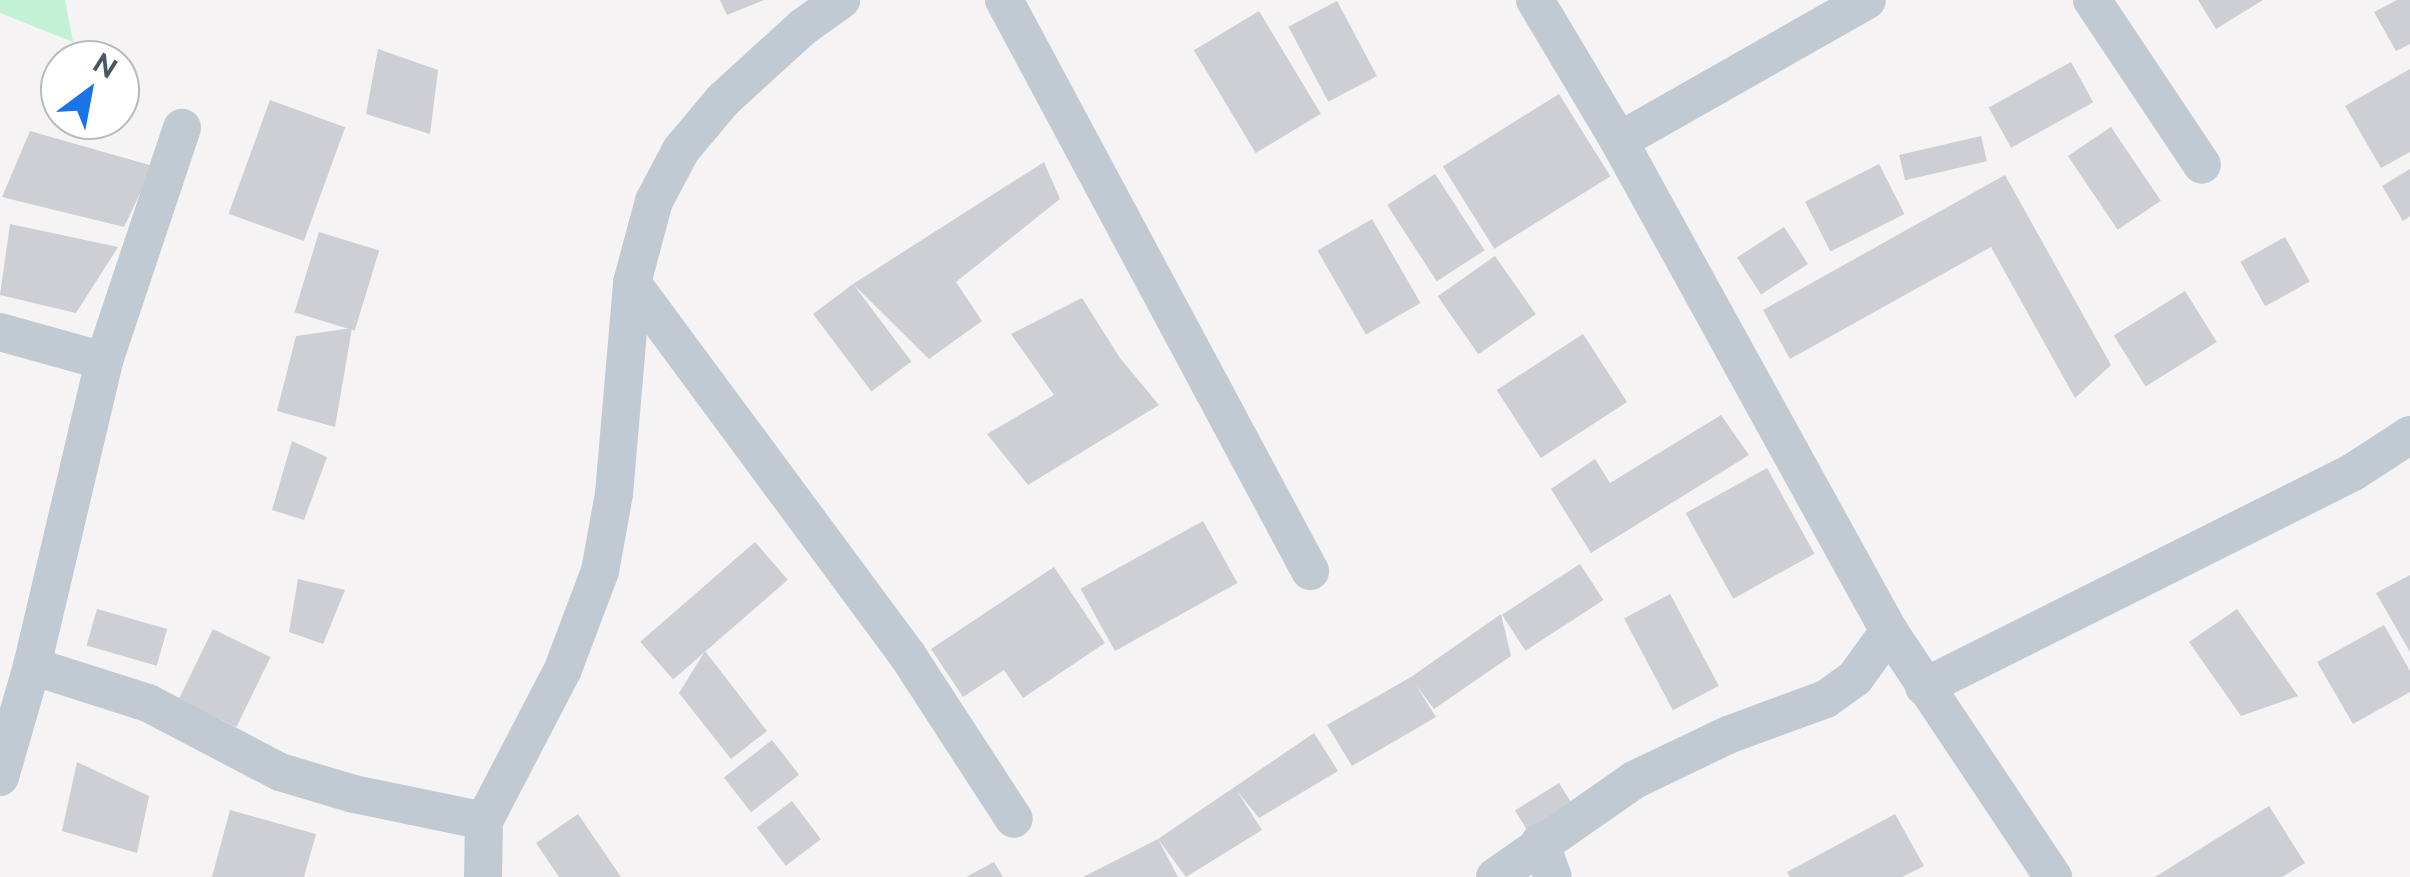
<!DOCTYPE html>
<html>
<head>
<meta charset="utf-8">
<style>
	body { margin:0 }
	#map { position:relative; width:2410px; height:877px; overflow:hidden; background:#f5f3f3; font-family:Raleway,sans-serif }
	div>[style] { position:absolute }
	.green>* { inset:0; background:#c3f1d5 }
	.building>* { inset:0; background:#cdcfd5; transform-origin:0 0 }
	.minor>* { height:38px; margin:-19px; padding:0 19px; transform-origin:19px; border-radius:19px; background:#c1cad2 }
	span { translate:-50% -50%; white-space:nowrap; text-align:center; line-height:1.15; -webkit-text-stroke:8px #fff; paint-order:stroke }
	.north { position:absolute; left:40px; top:40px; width:100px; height:100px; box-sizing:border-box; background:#fff; border:2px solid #b7bbc0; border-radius:50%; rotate:32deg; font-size:28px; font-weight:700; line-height:40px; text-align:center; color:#4a5661 }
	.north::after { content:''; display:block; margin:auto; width:35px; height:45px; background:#1a73e8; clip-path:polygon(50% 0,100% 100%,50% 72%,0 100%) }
</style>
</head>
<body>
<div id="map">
	<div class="green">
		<div style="clip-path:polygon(0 0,65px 0,73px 42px,0 13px)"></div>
	</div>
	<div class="building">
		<div style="clip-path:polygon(720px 0,764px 0,727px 15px)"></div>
		<div style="clip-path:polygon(2198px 0,2263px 0,2216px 29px)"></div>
		<div style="clip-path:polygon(2397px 0,2410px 0,2410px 44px,2396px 51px,2374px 12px)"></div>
		<div style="left:1337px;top:1px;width:85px;height:55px;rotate:62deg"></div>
		<div style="left:1259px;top:11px;width:120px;height:76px;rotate:59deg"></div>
		<div style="clip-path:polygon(378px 49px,438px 70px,430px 134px,366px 114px)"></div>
		<div style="left:2071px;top:62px;width:46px;height:94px;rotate:61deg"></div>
		<div style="clip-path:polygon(2410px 69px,2410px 152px,2381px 168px,2345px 106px)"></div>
		<div style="left:1559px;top:94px;width:97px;height:137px;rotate:58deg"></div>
		<div style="left:270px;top:100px;width:80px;height:121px;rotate:20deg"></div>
		<div style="left:2111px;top:127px;width:89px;height:52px;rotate:56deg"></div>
		<div style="clip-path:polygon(30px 131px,153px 166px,124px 227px,2px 197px)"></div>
		<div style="left:1981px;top:136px;width:26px;height:84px;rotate:77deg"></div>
		<div style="clip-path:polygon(1044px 162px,1060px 199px,956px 282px,982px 321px,929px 359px,853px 284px)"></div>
		<div style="left:1879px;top:164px;width:56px;height:83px;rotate:63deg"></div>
		<div style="clip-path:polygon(2410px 169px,2410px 216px,2403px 221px,2382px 186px)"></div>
		<div style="left:1435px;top:174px;width:91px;height:57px;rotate:57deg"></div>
		<div style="clip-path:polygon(2005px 175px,2111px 365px,2075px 398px,1991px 247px,1790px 359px,1763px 310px)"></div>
		<div style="left:1372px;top:219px;width:97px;height:63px;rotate:60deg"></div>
		<div style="clip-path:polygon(10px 224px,118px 247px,76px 313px,0 295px)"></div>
		<div style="left:1784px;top:227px;width:44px;height:56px;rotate:57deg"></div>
		<div style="left:319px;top:232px;width:63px;height:84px;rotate:17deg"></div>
		<div style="left:2285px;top:237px;width:51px;height:51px;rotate:61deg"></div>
		<div style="left:1495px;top:256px;width:71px;height:70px;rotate:55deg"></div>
		<div style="left:853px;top:284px;width:97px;height:50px;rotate:53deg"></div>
		<div style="left:2185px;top:291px;width:60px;height:84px;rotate:58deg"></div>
		<div style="clip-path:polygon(1082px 298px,1120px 358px,1159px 405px,1028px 485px,987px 434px,1054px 395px,1011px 334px)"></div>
		<div style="clip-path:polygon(352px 328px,335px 427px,277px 411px,296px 336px)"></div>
		<div style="left:1583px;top:334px;width:81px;height:103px;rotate:57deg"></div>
		<div style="clip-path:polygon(1721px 415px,1749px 455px,1591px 553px,1551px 489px,1595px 459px,1610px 483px)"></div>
		<div style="clip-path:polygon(292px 441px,327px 457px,304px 520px,272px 510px)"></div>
		<div style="left:1767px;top:468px;width:98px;height:93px;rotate:61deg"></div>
		<div style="left:1203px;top:521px;width:71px;height:140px;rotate:61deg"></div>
		<div style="left:755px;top:542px;width:50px;height:152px;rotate:49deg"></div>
		<div style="left:1580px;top:564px;width:43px;height:93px;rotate:57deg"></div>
		<div style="clip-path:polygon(1054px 567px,1105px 643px,1023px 698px,1004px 670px,963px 697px,931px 649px)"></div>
		<div style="clip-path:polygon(2410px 575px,2410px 652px,2376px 593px)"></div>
		<div style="clip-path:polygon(298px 579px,345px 590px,323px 644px,289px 632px)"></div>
		<div style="left:1670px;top:594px;width:104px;height:52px;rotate:62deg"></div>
		<div style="left:97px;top:609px;width:73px;height:38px;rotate:16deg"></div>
		<div style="clip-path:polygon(2237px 609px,2298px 696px,2241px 716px,2189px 642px)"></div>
		<div style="clip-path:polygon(1501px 614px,1511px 656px,1434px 709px,1416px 685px,1436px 717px,1352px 766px,1327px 725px,1411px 677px)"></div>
		<div style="clip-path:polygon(2384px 625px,2410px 671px,2410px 692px,2353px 724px,2317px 662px)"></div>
		<div style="left:213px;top:629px;width:64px;height:78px;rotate:26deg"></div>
		<div style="clip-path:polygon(705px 651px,767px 731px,731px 759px,679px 693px)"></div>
		<div style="clip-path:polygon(1314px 733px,1338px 771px,1259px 818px,1237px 791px,1262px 830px,1186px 877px,1158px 839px)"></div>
		<div style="left:772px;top:740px;width:44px;height:61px;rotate:52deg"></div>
		<div style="clip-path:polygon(77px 762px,149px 796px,137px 853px,62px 831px)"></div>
		<div style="left:1559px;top:783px;width:26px;height:52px;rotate:58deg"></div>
		<div style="left:792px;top:801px;width:48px;height:44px;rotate:53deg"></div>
		<div style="clip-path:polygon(2269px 806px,2305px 863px,2282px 877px,2155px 877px)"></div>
		<div style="clip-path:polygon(230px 810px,316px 834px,304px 877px,212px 877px)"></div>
		<div style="clip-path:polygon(578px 814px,621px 877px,559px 877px,536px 843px)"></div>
		<div style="clip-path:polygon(1895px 814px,1924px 866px,1902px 877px,1790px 877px,1787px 872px)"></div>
		<div style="clip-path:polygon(1158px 839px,1178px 877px,1083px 877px)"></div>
		<div style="clip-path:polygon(994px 862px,1003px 877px,966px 877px)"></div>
	</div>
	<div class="minor">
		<div style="left:1004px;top:0;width:648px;rotate:61.81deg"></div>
		<div style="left:1535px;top:0;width:164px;rotate:59.2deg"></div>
		<div style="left:1619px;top:141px;width:559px;rotate:61.14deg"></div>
		<div style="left:1889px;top:631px;width:296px;rotate:56.3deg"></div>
		<div style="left:2092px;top:0;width:198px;rotate:56.3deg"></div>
		<div style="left:1619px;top:141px;width:285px;rotate:-29.6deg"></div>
		<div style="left:632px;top:283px;width:464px;rotate:53.5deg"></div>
		<div style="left:908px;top:656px;width:194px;rotate:57deg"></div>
		<div style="left:0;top:332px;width:108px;rotate:15.6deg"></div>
		<div style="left:32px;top:666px;width:122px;rotate:17.7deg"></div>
		<div style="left:148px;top:703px;width:149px;rotate:27.6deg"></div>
		<div style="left:280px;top:772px;width:77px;rotate:16.6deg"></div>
		<div style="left:354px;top:794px;width:133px;rotate:11.7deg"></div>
		<div style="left:1924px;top:687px;width:480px;rotate:-26.6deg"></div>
		<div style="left:2353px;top:472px;width:68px;rotate:-33deg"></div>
		<div style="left:0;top:777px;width:116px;rotate:-73.9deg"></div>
		<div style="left:32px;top:666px;width:313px;rotate:-76.7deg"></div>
		<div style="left:104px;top:361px;width:246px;rotate:-71.5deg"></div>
		<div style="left:1540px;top:842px;width:37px;rotate:70deg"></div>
		<div style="left:483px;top:877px;width:56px;rotate:-89deg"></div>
		<div style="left:484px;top:821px;width:171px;rotate:-62.5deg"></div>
		<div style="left:563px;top:669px;width:105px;rotate:-69.3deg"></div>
		<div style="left:600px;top:571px;width:78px;rotate:-79.7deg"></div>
		<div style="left:614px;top:494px;width:212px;rotate:-85.1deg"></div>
		<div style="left:632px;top:283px;width:85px;rotate:-75deg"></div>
		<div style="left:654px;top:201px;width:58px;rotate:-62.1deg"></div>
		<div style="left:681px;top:150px;width:65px;rotate:-50deg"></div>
		<div style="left:723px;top:100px;width:108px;rotate:-42.4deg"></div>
		<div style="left:803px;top:27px;width:47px;rotate:-35.4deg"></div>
		<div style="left:1495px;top:877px;width:169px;rotate:-34.9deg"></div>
		<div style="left:1634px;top:780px;width:104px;rotate:-25.6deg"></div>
		<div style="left:1728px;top:735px;width:104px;rotate:-20.2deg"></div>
		<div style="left:1826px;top:699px;width:36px;rotate:-36deg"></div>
		<div style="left:1855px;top:678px;width:58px;rotate:-54.1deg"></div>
	</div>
	<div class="north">N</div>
</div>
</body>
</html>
